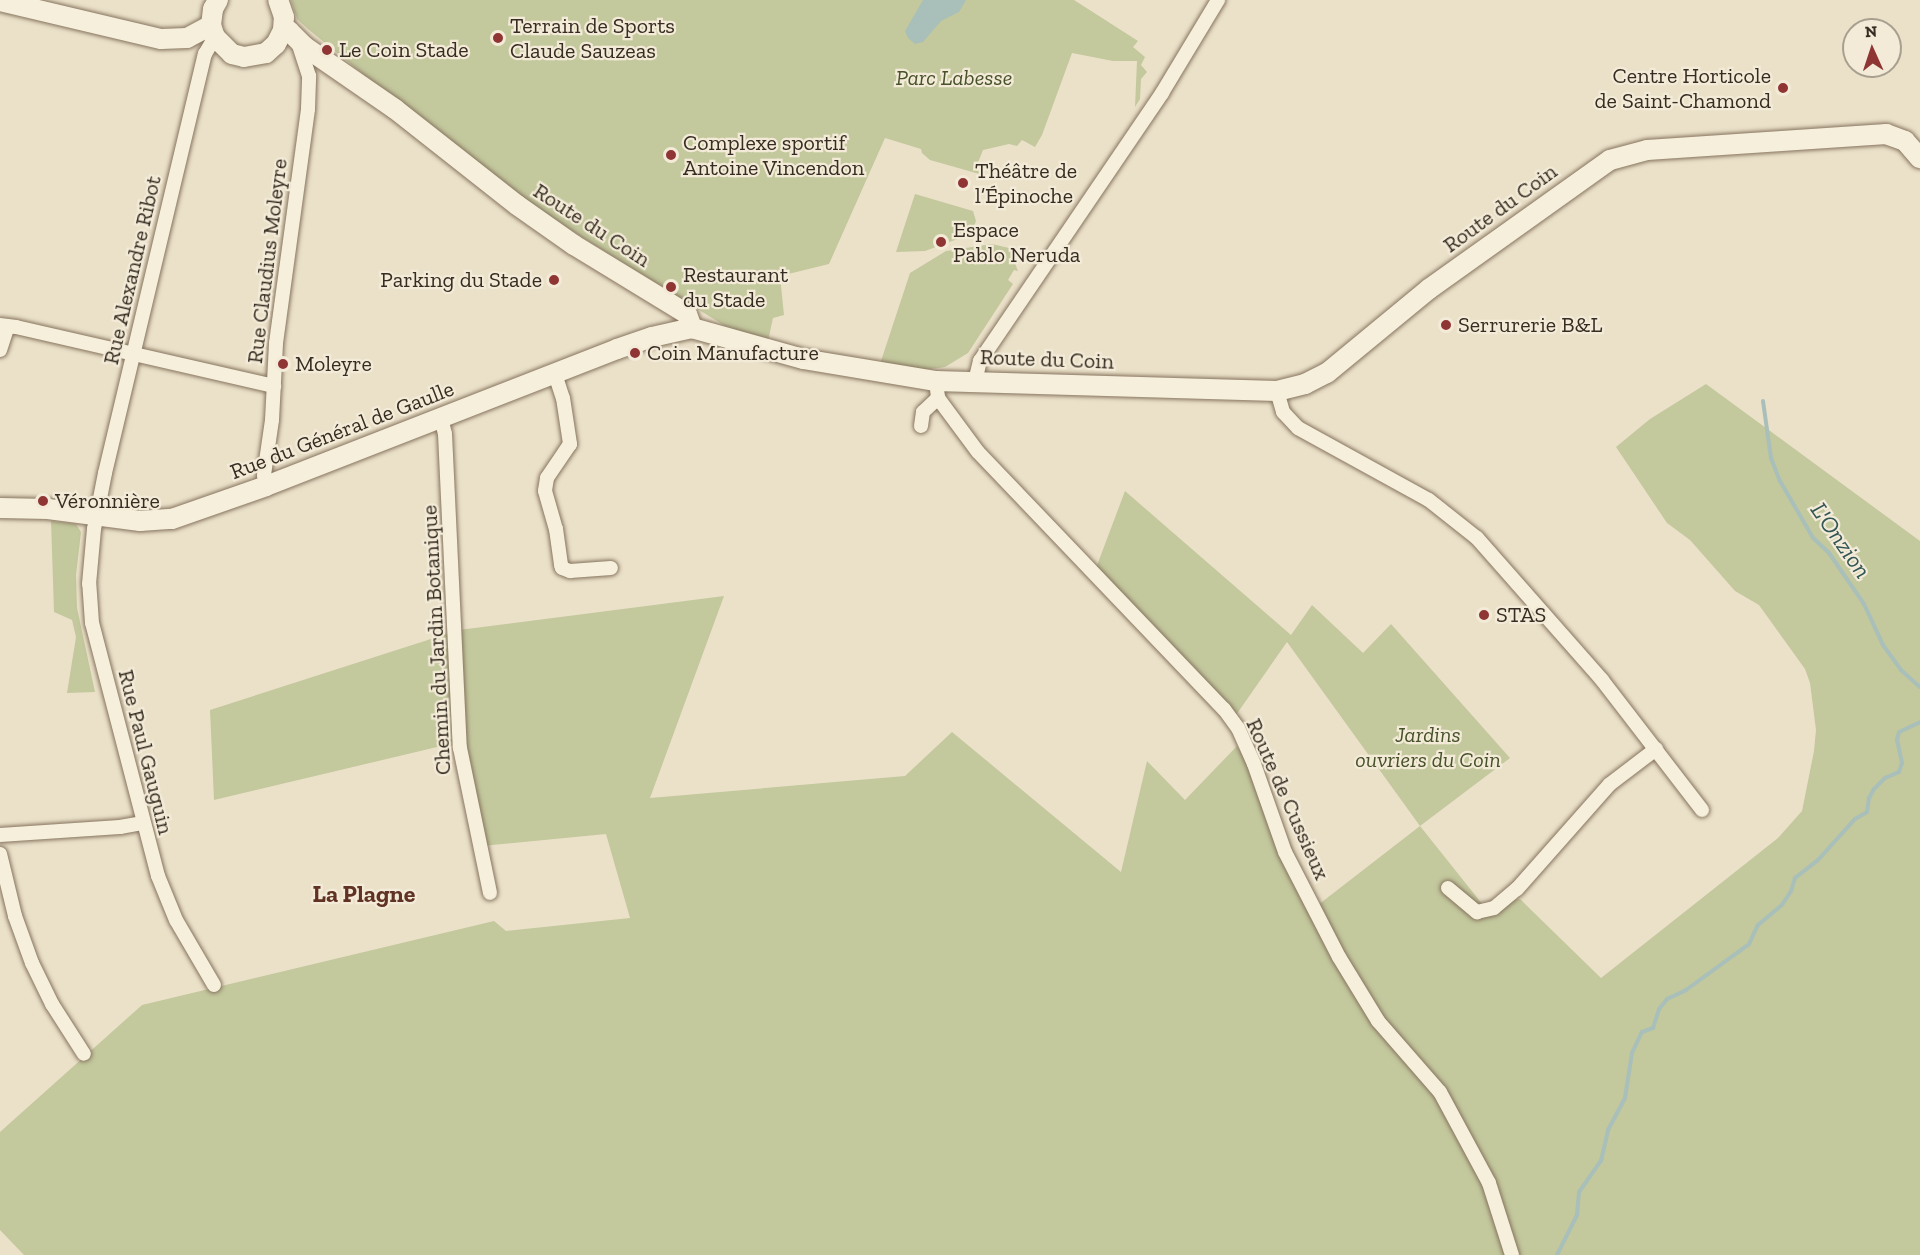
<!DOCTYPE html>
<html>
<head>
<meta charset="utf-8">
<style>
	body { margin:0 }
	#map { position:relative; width:1920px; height:1255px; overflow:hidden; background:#ebe1c9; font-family:"Zilla Slab",serif }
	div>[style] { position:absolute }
	.green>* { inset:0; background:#c3c89d }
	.water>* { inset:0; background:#a9bfb9 }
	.stream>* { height:4px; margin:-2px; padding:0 2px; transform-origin:2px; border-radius:2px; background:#a9bfb9 }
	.roads { filter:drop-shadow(0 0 2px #86745f) drop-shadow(0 0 2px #86745f) }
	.street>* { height:14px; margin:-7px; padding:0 7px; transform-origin:7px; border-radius:7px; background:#f6efdb }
	.secondary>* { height:20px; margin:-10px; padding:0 10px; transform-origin:10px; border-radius:10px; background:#f6efdb }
	.dots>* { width:16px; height:16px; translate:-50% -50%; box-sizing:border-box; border:3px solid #f3ebd8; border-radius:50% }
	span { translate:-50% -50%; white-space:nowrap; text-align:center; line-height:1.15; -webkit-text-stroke:4.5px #f3ebd8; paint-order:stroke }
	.poi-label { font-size:22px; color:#372c21 }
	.left { translate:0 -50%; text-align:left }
	.right { translate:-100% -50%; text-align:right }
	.park-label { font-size:22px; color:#47522a; font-style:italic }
	.street-label { font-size:22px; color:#372c21 }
	.water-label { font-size:24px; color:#325654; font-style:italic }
	.neighbourhood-label { font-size:24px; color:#603224; font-weight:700 }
	.north { position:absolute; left:1842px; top:18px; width:60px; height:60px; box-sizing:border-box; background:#f3ebd8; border:2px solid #a89f8f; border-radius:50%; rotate:357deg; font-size:16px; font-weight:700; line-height:24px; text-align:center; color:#372c21 }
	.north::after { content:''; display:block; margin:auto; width:21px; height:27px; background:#8f3534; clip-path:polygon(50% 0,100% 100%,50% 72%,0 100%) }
</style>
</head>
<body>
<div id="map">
	<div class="green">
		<div style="clip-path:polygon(291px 0,1074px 0,1138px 41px,1133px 47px,1145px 57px,1141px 65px,1147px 72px,1141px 79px,1140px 99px,1135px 107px,1137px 61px,1113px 61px,1072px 53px,1042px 135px,1035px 147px,1022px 140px,1017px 146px,1009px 144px,983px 150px,977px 165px,985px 169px,983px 175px,930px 160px,922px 153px,921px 149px,885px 138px,829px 264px,780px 276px,784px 315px,773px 318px,768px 341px,725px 326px,500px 186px,308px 29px,297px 19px)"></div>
		<div style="clip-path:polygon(915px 194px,973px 211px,976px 221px,971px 234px,925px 251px,896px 252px)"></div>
		<div style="clip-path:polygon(992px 244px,1009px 248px,1018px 271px,1014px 270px,1008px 280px,1013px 284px,968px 353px,945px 367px,924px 370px,880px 364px,910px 273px,946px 251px)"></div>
		<div style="clip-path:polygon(1706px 384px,1920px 541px,1920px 1255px,24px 1255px,0 1230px,0 1132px,142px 1005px,494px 921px,506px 931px,630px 918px,606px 834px,482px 846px,454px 743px,214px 800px,210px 710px,459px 630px,724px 596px,650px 798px,905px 776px,952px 732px,1121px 872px,1147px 761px,1185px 800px,1237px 746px,1274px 809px,1318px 905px,1420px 826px,1287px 642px,1236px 715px,1096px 568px,1125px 491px,1291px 635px,1312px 605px,1363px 653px,1391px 624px,1510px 758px,1420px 826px,1483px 905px,1520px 899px,1601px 978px,1778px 838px,1802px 811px,1814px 751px,1816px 730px,1810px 683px,1805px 669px,1759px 605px,1735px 591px,1690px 540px,1667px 523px,1616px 447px,1650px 419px)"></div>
		<div style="clip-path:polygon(51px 521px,76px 524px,81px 532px,76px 575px,77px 608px,95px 692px,67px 693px,76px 637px,72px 620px,54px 612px)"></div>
	</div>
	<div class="water">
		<div style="clip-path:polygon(923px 0,966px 0,959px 12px,941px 21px,923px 42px,915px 44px,908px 38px,905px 31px)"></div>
	</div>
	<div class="stream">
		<div style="left:1763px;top:401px;width:58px;rotate:82deg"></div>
		<div style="left:1771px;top:458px;width:25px;rotate:69deg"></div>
		<div style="left:1780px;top:481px;width:66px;rotate:59.9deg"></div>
		<div style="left:1813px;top:538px;width:22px;rotate:43deg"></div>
		<div style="left:1829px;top:553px;width:62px;rotate:55.5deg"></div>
		<div style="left:1864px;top:604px;width:45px;rotate:65.1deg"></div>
		<div style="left:1883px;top:645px;width:31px;rotate:54deg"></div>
		<div style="left:1901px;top:670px;width:25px;rotate:42deg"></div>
		<div style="left:1557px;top:1255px;width:45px;rotate:-63.4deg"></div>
		<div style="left:1577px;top:1215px;width:23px;rotate:-85deg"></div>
		<div style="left:1579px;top:1192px;width:38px;rotate:-55deg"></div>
		<div style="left:1601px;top:1161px;width:32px;rotate:-77deg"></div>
		<div style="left:1608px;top:1130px;width:36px;rotate:-62deg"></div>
		<div style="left:1625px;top:1098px;width:46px;rotate:-81.2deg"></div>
		<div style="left:1632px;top:1053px;width:23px;rotate:-65deg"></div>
		<div style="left:1642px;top:1032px;width:12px;rotate:-20deg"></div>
		<div style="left:1653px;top:1028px;width:20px;rotate:-72deg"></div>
		<div style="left:1659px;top:1009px;width:13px;rotate:-51deg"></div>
		<div style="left:1667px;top:999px;width:21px;rotate:-25deg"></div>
		<div style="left:1686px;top:990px;width:78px;rotate:-36.1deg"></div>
		<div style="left:1749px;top:944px;width:21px;rotate:-65deg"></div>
		<div style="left:1758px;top:925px;width:31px;rotate:-40deg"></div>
		<div style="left:1782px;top:905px;width:17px;rotate:-57deg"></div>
		<div style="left:1791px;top:891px;width:14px;rotate:-73deg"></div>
		<div style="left:1795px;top:878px;width:29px;rotate:-38deg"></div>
		<div style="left:1818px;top:860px;width:55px;rotate:-47.9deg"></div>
		<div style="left:1855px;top:819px;width:14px;rotate:-30deg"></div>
		<div style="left:1867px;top:812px;width:14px;rotate:-82deg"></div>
		<div style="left:1869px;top:798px;width:10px;rotate:-61deg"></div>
		<div style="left:1874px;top:789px;width:16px;rotate:-45deg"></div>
		<div style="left:1885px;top:778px;width:15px;rotate:-23deg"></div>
		<div style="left:1899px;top:772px;width:9px;rotate:-72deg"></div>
		<div style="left:1902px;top:763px;width:24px;rotate:-102deg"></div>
		<div style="left:1897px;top:740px;width:8px;rotate:-76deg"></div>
		<div style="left:1899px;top:732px;width:23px;rotate:-25deg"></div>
	</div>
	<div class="roads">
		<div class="street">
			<div style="left:0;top:325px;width:16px;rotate:7deg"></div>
			<div style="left:16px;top:327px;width:265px;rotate:12.9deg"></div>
			<div style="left:0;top:350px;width:25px;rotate:-72deg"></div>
			<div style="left:555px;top:374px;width:25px;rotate:72deg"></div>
			<div style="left:563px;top:398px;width:47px;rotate:81.3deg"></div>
			<div style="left:570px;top:444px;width:41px;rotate:124.1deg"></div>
			<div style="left:547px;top:478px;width:13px;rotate:99deg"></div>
			<div style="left:545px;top:491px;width:40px;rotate:74deg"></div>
			<div style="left:556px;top:529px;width:36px;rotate:82deg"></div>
			<div style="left:561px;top:565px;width:3px;rotate:72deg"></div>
			<div style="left:562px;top:568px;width:9px;rotate:21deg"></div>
			<div style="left:570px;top:571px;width:41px;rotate:-4.2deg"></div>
			<div style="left:936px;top:381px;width:17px;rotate:83deg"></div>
			<div style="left:938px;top:398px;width:67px;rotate:53.5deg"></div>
			<div style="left:978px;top:452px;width:356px;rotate:46.3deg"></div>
			<div style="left:1224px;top:709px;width:24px;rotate:54deg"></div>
			<div style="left:1238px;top:728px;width:39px;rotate:66deg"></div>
			<div style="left:1254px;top:764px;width:93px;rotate:70.6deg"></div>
			<div style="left:1285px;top:852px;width:118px;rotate:62.8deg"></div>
			<div style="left:1339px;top:957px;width:75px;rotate:58.6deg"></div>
			<div style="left:1378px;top:1021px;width:94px;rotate:48.9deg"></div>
			<div style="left:1440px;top:1092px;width:103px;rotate:61.7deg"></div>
			<div style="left:1489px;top:1183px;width:76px;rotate:72.3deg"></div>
			<div style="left:975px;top:381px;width:21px;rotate:-76deg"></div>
			<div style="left:980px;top:361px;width:324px;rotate:-55.8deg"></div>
			<div style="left:1162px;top:93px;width:109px;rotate:-58.9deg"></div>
			<div style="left:1277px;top:391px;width:22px;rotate:74deg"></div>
			<div style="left:1283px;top:412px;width:22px;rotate:47deg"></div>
			<div style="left:1298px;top:428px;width:149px;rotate:28.8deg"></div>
			<div style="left:1429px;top:500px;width:61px;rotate:38.4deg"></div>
			<div style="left:1477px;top:538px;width:189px;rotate:48.6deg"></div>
			<div style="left:1602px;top:680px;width:164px;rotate:52.4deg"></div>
			<div style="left:441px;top:418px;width:16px;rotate:76deg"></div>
			<div style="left:445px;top:434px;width:314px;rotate:87.3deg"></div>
			<div style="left:460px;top:748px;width:148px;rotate:78.3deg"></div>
			<div style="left:921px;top:426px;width:14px;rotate:-82deg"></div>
			<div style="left:923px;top:412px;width:21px;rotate:-43deg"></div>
			<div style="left:266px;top:486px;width:11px;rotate:-100deg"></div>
			<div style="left:264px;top:475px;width:56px;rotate:-81.7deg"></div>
			<div style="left:272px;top:420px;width:77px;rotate:-87deg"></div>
			<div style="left:276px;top:343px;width:236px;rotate:-82.2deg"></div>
			<div style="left:308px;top:109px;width:33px;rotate:-88deg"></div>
			<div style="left:309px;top:76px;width:36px;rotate:-108deg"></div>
			<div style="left:0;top:835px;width:120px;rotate:-3.8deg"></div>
			<div style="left:120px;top:827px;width:22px;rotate:-10deg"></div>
			<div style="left:0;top:854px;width:64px;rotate:76.4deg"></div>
			<div style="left:15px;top:916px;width:50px;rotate:70.1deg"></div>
			<div style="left:32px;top:963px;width:46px;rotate:64deg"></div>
			<div style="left:52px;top:1004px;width:59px;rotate:57.4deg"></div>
			<div style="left:1448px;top:888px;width:38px;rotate:40deg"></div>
			<div style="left:1477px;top:912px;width:17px;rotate:-13deg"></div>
			<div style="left:1494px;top:908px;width:30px;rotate:-40deg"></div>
			<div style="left:1517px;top:889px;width:140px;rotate:-48.5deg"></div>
			<div style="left:1610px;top:784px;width:58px;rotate:-37.3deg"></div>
			<div style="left:214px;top:985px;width:75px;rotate:-120.3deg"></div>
			<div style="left:176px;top:920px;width:48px;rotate:-112.2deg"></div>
			<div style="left:158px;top:876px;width:261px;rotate:-104.6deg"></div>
			<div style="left:92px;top:623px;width:39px;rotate:-94deg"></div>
			<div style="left:89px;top:584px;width:55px;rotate:-84.8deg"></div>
			<div style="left:94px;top:529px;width:57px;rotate:-78.9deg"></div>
			<div style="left:105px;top:473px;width:431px;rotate:-76.6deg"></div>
			<div style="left:205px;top:54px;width:20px;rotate:-60deg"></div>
		</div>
		<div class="secondary">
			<div style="left:218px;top:0;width:10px;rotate:119deg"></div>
			<div style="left:213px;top:9px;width:16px;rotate:97deg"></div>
			<div style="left:211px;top:25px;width:13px;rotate:72deg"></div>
			<div style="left:215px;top:37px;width:24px;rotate:45deg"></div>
			<div style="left:232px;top:54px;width:12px;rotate:14deg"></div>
			<div style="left:244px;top:57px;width:22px;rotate:-10deg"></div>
			<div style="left:266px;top:53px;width:13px;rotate:-42deg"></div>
			<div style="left:276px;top:44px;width:16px;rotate:-63deg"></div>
			<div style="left:283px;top:30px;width:13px;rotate:-86deg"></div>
			<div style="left:284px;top:17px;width:18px;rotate:-109deg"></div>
			<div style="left:0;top:1px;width:165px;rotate:13.3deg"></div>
			<div style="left:161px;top:39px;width:26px;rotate:-2deg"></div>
			<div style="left:187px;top:38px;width:27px;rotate:-28deg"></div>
			<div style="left:283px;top:30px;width:6px;rotate:9deg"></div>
			<div style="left:289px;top:31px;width:23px;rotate:45deg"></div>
			<div style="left:305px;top:47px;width:109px;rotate:34.6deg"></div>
			<div style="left:395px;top:109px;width:155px;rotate:38.2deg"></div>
			<div style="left:517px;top:205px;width:70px;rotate:35.1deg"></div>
			<div style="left:574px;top:245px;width:132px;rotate:31.4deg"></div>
			<div style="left:687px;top:314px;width:15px;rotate:70deg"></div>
			<div style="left:0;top:508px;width:48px;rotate:1.2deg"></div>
			<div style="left:48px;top:509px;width:93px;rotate:7.4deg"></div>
			<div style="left:140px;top:521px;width:32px;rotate:-4deg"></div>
			<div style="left:172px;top:519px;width:100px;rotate:-19.3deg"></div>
			<div style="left:266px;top:486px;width:377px;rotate:-21.3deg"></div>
			<div style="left:617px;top:349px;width:37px;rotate:-19deg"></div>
			<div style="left:652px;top:337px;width:41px;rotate:-12.7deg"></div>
			<div style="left:692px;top:328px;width:115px;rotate:15.6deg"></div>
			<div style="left:803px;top:359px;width:135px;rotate:9.4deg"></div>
			<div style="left:936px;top:381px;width:341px;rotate:1.7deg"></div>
			<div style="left:1277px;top:391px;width:29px;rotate:-14deg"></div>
			<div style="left:1305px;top:384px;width:25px;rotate:-27deg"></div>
			<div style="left:1327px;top:373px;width:132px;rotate:-39.5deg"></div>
			<div style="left:1429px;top:289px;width:222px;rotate:-35.5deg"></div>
			<div style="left:1610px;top:160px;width:38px;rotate:-15deg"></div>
			<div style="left:1647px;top:150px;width:240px;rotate:-3.8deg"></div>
			<div style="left:1886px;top:134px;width:20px;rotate:20deg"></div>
			<div style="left:1905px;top:141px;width:23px;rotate:49deg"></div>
		</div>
	</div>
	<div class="dots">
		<div style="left:498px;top:38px;background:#8f3534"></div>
		<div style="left:327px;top:50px;background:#8f3534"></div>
		<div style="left:1783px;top:88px;background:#8f3534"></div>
		<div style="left:671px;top:155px;background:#8f3534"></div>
		<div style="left:963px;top:183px;background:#8f3534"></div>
		<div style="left:941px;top:242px;background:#8f3534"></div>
		<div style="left:554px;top:280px;background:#8f3534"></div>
		<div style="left:671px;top:287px;background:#8f3534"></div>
		<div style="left:1446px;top:325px;background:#8f3534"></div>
		<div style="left:635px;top:353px;background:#8f3534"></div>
		<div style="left:283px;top:364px;background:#8f3534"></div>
		<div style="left:43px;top:501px;background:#8f3534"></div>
		<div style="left:1484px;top:615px;background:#8f3534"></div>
	</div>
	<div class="poi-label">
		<span class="left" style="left:510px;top:38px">Terrain de Sports<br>Claude Sauzeas</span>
		<span class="left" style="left:339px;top:50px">Le Coin Stade</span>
		<span class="right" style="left:1771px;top:88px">Centre Horticole<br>de Saint-Chamond</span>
		<span class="left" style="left:683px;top:155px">Complexe sportif<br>Antoine Vincendon</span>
		<span class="left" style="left:975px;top:183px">Théâtre de<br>l’Épinoche</span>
		<span class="left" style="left:953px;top:242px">Espace<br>Pablo Neruda</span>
		<span class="left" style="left:683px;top:287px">Restaurant<br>du Stade</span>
		<span class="right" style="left:542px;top:280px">Parking du Stade</span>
		<span class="left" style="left:1458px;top:325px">Serrurerie B&amp;L</span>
		<span class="left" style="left:647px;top:353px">Coin Manufacture</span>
		<span class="left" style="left:295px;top:364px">Moleyre</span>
		<span class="left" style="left:55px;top:501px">Véronnière</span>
		<span class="left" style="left:1496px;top:615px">STAS</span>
	</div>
	<div class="park-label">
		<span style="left:954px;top:78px">Parc Labesse</span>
		<span style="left:1428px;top:747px">Jardins<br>ouvriers du Coin</span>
	</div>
	<div class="street-label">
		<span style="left:1500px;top:208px;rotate:-36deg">Route du Coin</span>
		<span style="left:592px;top:225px;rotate:33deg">Route du Coin</span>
		<span style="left:267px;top:261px;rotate:-83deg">Rue Claudius Moleyre</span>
		<span style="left:132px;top:270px;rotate:-77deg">Rue Alexandre Ribot</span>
		<span style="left:1047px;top:359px;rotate:2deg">Route du Coin</span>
		<span style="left:342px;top:430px;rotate:-21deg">Rue du Général de Gaulle</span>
		<span style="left:436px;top:640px;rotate:-93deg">Chemin du Jardin Botanique</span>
		<span style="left:146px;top:752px;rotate:76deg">Rue Paul Gauguin</span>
		<span style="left:1288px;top:799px;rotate:66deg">Route de Cussieux</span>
	</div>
	<div class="water-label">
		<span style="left:1841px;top:540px;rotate:55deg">L'Onzion</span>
	</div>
	<div class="neighbourhood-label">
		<span style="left:364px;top:894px">La Plagne</span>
	</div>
	<div class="north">N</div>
</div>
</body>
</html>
